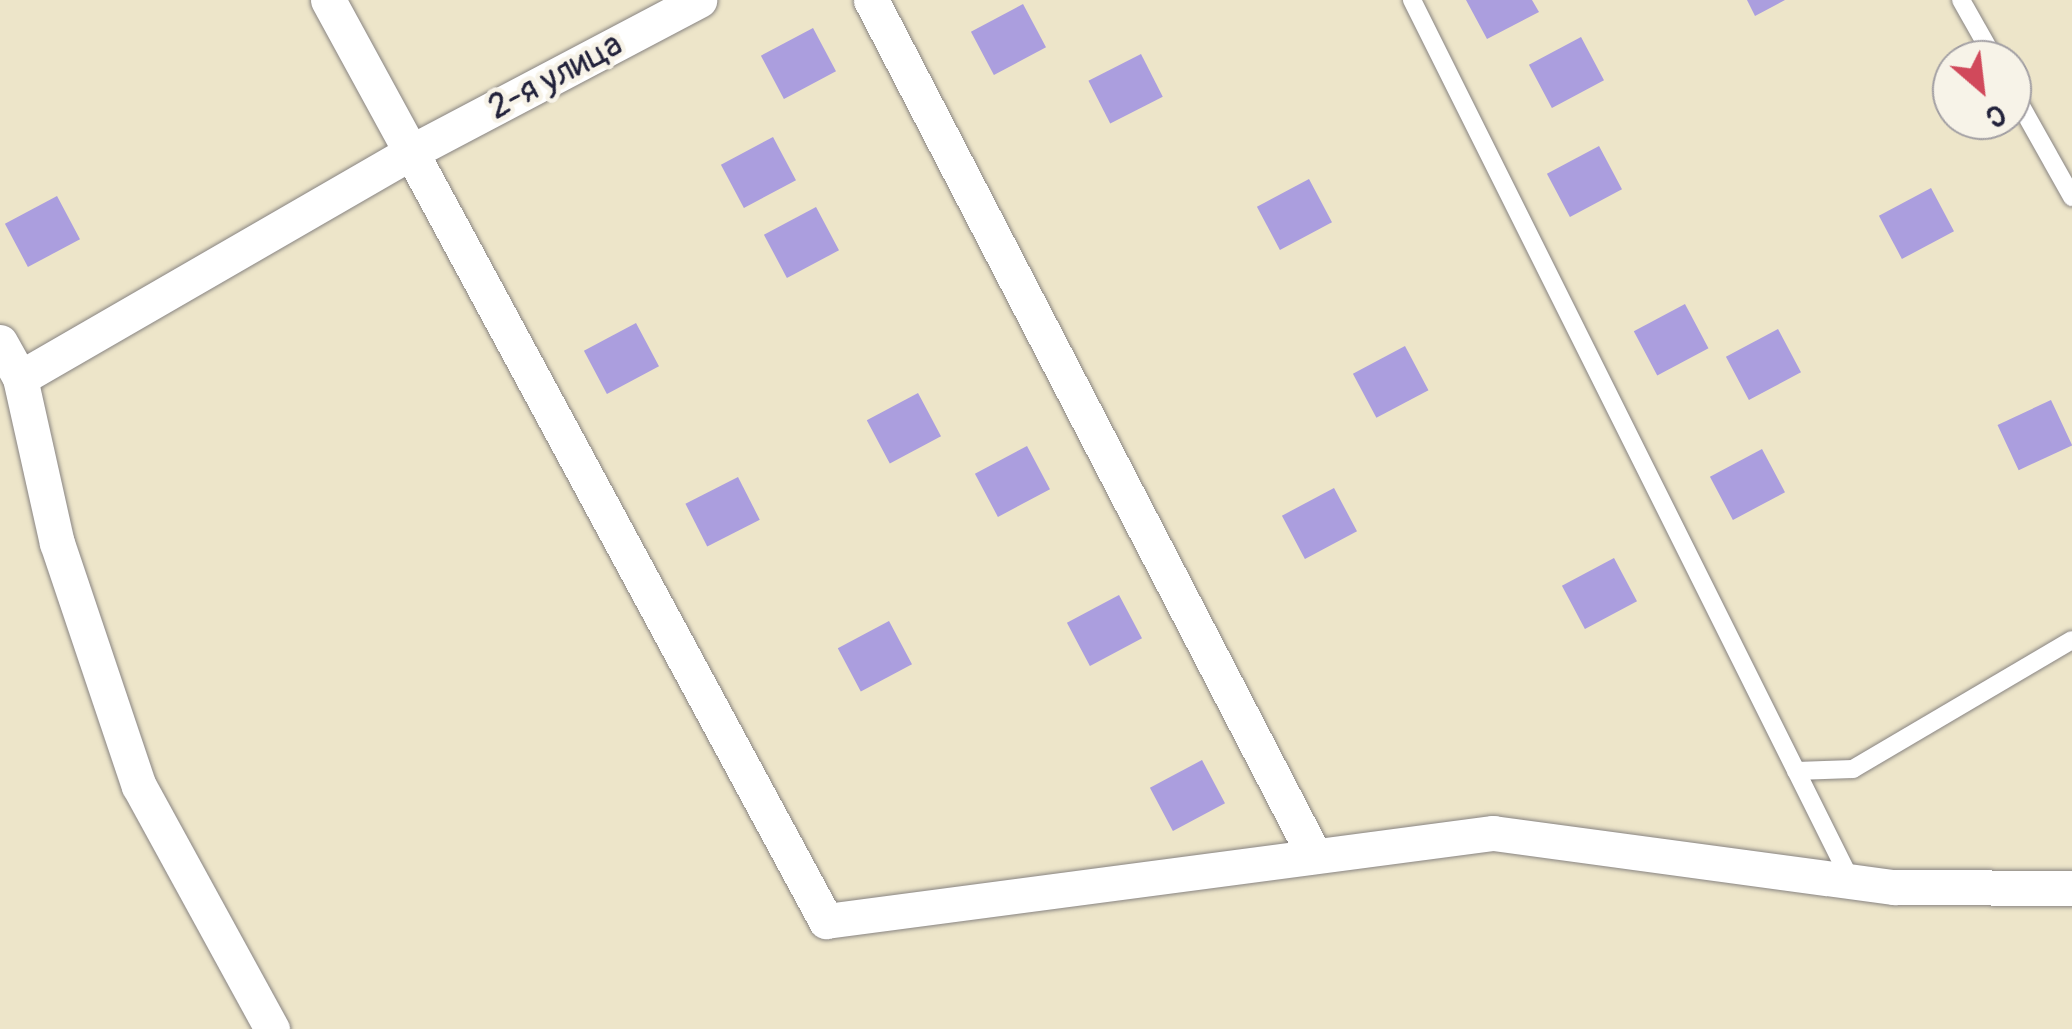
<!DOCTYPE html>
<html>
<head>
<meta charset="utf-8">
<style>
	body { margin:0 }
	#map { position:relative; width:2072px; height:1029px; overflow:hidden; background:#ede5c9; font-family:Pangolin,sans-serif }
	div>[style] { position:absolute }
	.building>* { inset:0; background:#ab9ede; transform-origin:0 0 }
	.roads { filter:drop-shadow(0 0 2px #888482) drop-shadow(0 0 2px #888482) }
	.service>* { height:18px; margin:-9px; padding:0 9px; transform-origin:9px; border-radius:9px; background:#fff }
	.minor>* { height:35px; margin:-17.5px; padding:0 17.5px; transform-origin:17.5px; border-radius:17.5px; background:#fff }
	span { translate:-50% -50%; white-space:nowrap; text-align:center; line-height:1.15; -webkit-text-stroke:9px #f7f3e8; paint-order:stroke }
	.street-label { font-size:35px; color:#22223b }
	.north { position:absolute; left:1932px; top:40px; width:100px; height:100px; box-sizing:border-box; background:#f7f3e8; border:2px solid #a29fa3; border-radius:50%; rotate:152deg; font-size:28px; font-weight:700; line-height:40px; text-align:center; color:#22223b }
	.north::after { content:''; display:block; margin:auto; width:35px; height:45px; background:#d1495b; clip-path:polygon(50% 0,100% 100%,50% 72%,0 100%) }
</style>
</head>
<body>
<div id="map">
	<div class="building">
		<div style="clip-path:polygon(1466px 0,1532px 0,1539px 12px,1487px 39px)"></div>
		<div style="clip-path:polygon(1747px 0,1785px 0,1755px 16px)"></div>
		<div style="left:1023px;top:4px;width:49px;height:59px;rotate:62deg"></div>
		<div style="left:813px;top:28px;width:49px;height:59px;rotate:62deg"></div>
		<div style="left:1581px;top:37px;width:49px;height:59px;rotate:62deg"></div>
		<div style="left:1141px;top:54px;width:48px;height:59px;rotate:63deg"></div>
		<div style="left:773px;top:137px;width:49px;height:59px;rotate:62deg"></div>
		<div style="left:1599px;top:146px;width:49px;height:59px;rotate:62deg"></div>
		<div style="left:1309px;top:179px;width:49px;height:59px;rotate:62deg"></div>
		<div style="left:1931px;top:188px;width:49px;height:59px;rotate:62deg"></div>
		<div style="left:57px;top:196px;width:49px;height:59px;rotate:62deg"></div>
		<div style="left:816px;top:207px;width:49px;height:59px;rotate:62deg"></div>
		<div style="left:1685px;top:304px;width:50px;height:58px;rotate:62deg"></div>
		<div style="left:636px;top:323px;width:49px;height:59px;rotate:62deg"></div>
		<div style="left:1778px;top:329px;width:49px;height:59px;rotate:62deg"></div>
		<div style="left:1405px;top:346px;width:50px;height:59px;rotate:62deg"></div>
		<div style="left:918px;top:393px;width:49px;height:58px;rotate:62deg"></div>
		<div style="left:2051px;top:400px;width:50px;height:59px;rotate:65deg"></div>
		<div style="left:1027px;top:446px;width:49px;height:59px;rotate:62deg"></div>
		<div style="left:1762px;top:449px;width:49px;height:59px;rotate:62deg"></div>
		<div style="left:738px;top:477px;width:48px;height:59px;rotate:63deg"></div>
		<div style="left:1334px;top:488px;width:49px;height:59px;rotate:62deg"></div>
		<div style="left:1614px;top:558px;width:49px;height:59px;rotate:62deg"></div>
		<div style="left:1119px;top:595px;width:49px;height:59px;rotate:62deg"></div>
		<div style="left:889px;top:621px;width:49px;height:58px;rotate:62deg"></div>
		<div style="left:1202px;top:760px;width:49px;height:59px;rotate:62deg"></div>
	</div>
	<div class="roads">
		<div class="service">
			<div style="left:1412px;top:0;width:984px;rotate:63.51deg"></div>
			<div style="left:1961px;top:0;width:69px;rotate:60.5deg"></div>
			<div style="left:2012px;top:90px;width:123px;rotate:60.7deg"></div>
			<div style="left:1796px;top:771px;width:57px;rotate:-2deg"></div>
			<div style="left:1853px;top:769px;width:254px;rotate:-30.5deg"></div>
		</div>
		<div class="minor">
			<div style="left:328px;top:0;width:173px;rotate:61.4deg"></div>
			<div style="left:411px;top:152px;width:326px;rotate:-27.8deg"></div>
			<div style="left:871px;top:0;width:963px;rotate:62.61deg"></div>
			<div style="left:0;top:342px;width:41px;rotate:60.9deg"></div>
			<div style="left:20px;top:378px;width:452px;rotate:-30deg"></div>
			<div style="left:411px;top:152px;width:874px;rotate:61.65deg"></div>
			<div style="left:826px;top:921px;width:673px;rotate:-7.52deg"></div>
			<div style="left:1493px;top:833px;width:405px;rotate:7.7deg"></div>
			<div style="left:1894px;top:887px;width:178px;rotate:0.3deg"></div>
			<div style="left:20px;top:378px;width:169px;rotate:77.4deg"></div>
			<div style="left:57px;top:543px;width:256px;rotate:71.4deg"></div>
			<div style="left:139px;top:786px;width:277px;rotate:61.3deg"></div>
		</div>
	</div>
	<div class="street-label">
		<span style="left:555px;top:76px;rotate:-28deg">2-я улица</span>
	</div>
	<div class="north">С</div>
</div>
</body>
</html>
